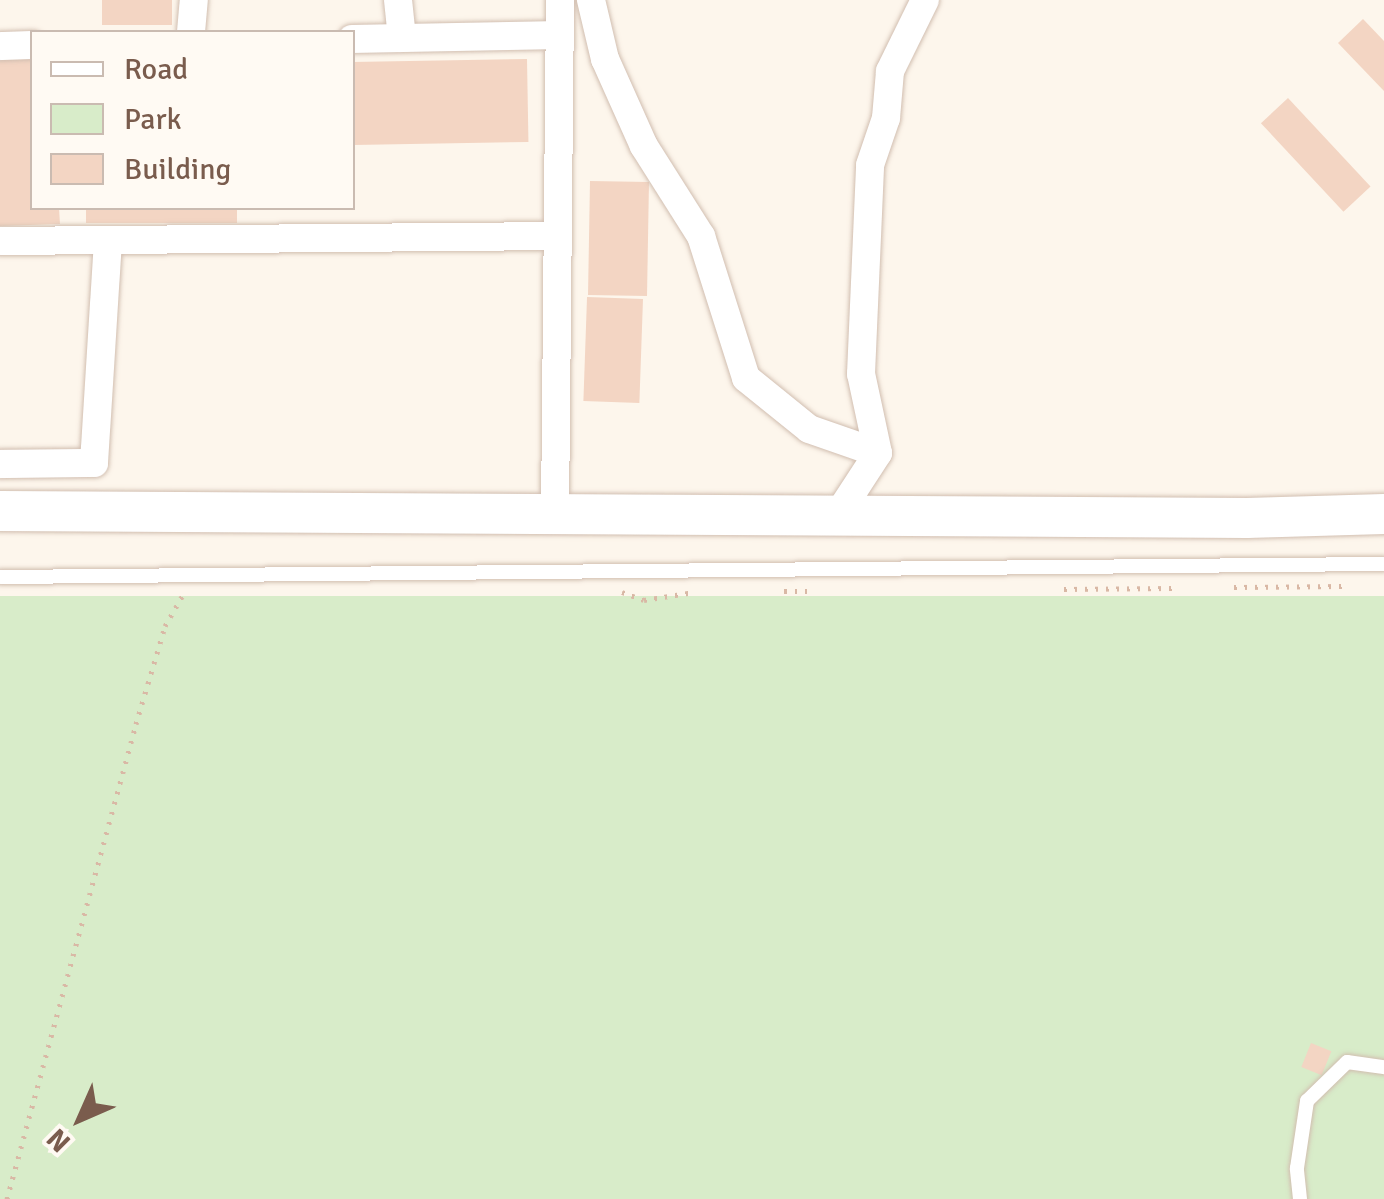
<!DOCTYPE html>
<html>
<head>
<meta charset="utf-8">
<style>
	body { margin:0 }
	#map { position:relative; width:1384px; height:1199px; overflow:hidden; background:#fdf6ec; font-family:Signika,sans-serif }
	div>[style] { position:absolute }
	.green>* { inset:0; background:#d8ecc9; transform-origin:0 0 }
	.building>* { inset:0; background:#f3d5c3; transform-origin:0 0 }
	.path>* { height:5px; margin-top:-2.5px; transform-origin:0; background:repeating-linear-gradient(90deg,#d9b8a5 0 2.5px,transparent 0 10.5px) }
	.roads { filter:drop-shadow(0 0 2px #d1beb0) drop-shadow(0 0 2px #d1beb0) }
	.lane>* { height:14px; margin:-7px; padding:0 7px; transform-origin:7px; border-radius:7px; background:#fff }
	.street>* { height:28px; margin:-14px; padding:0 14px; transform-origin:14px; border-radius:14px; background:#fff }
	.secondary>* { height:40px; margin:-20px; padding:0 20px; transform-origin:20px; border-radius:20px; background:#fff }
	span { translate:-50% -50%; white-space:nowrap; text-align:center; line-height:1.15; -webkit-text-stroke:9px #fffaf3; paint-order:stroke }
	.legend { position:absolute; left:30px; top:30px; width:325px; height:180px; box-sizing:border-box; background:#fffaf3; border:2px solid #cabbb1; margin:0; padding:12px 18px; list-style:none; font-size:30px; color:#7a5c4d }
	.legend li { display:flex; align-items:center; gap:20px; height:50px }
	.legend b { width:50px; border:2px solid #cabbb1 }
	.north { position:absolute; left:30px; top:1069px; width:100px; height:100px; -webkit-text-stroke:8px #fffaf3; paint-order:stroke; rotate:225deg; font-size:28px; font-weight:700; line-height:40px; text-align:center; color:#7a5c4d }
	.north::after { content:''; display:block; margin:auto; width:35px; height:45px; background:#7a5c4d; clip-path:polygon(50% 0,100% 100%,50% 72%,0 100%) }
</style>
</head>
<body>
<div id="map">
	<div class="green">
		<div style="left:1384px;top:596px;width:603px;height:1384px;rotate:90deg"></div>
	</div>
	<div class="building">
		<div style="left:102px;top:0;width:70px;height:25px"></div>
		<div style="clip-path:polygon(1363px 19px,1384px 41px,1384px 91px,1338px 43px)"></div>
		<div style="clip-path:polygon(32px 57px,32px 208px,59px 208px,60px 224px,0 226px,0 58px)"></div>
		<div style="left:527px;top:59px;width:83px;height:175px;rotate:89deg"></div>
		<div style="left:1288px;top:98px;width:121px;height:37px;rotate:47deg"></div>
		<div style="left:590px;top:181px;width:59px;height:114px;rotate:1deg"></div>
		<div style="left:86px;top:208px;width:151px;height:15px"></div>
		<div style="left:643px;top:299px;width:104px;height:56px;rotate:92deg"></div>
		<div style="left:1311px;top:1043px;width:22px;height:26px;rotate:22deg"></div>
	</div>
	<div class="path">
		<div style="left:1234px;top:587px;width:108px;rotate:-0.5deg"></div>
		<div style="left:1064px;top:589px;width:109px;rotate:-0.5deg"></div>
		<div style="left:784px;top:591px;width:24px"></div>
		<div style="left:622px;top:592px;width:23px;rotate:20deg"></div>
		<div style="left:644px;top:600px;width:51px;rotate:-9.1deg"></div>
		<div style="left:7px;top:1199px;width:492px;rotate:-74.8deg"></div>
		<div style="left:136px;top:724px;width:102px;rotate:-73.5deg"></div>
		<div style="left:165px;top:626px;width:36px;rotate:-60deg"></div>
	</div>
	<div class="roads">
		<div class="lane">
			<div style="left:0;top:577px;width:1384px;rotate:-0.54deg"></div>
			<div style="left:1300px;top:1199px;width:31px;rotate:-96deg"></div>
			<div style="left:1297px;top:1168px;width:68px;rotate:-81.5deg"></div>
			<div style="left:1307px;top:1101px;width:56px;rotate:-44.3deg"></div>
			<div style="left:1347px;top:1062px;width:37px;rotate:8deg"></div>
		</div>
		<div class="street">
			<div style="left:398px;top:0;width:38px;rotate:84deg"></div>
			<div style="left:591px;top:0;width:61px;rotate:76.7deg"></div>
			<div style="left:605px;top:59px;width:95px;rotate:65.9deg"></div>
			<div style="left:644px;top:146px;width:107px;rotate:57.7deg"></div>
			<div style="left:701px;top:236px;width:149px;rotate:72.4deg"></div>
			<div style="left:746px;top:378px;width:81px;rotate:39deg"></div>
			<div style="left:809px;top:429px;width:73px;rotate:19.2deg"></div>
			<div style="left:191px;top:32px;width:32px;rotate:-85deg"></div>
			<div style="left:352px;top:39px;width:208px;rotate:-1.1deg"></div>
			<div style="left:0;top:46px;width:32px;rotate:-2deg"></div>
			<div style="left:0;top:241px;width:558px;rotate:-0.51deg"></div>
			<div style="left:0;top:464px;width:94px;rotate:-0.6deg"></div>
			<div style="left:94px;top:463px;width:223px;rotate:-86.4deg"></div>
			<div style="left:555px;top:514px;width:514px;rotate:-89.44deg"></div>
			<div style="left:837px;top:516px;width:75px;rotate:-56.9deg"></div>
			<div style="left:878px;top:453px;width:81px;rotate:-102.1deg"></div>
			<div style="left:861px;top:374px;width:209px;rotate:-87.5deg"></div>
			<div style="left:870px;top:165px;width:50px;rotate:-71.2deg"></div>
			<div style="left:886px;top:118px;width:47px;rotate:-85.1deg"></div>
			<div style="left:890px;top:71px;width:79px;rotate:-63.8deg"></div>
		</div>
		<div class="secondary">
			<div style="left:0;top:511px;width:1247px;rotate:0.32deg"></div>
			<div style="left:1247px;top:518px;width:137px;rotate:-1.7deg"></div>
		</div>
	</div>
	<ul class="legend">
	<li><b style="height:12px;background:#fff"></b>Road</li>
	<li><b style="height:28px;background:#d8ecc9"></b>Park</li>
	<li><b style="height:28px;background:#f3d5c3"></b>Building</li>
	</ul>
	<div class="north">N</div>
</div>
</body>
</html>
